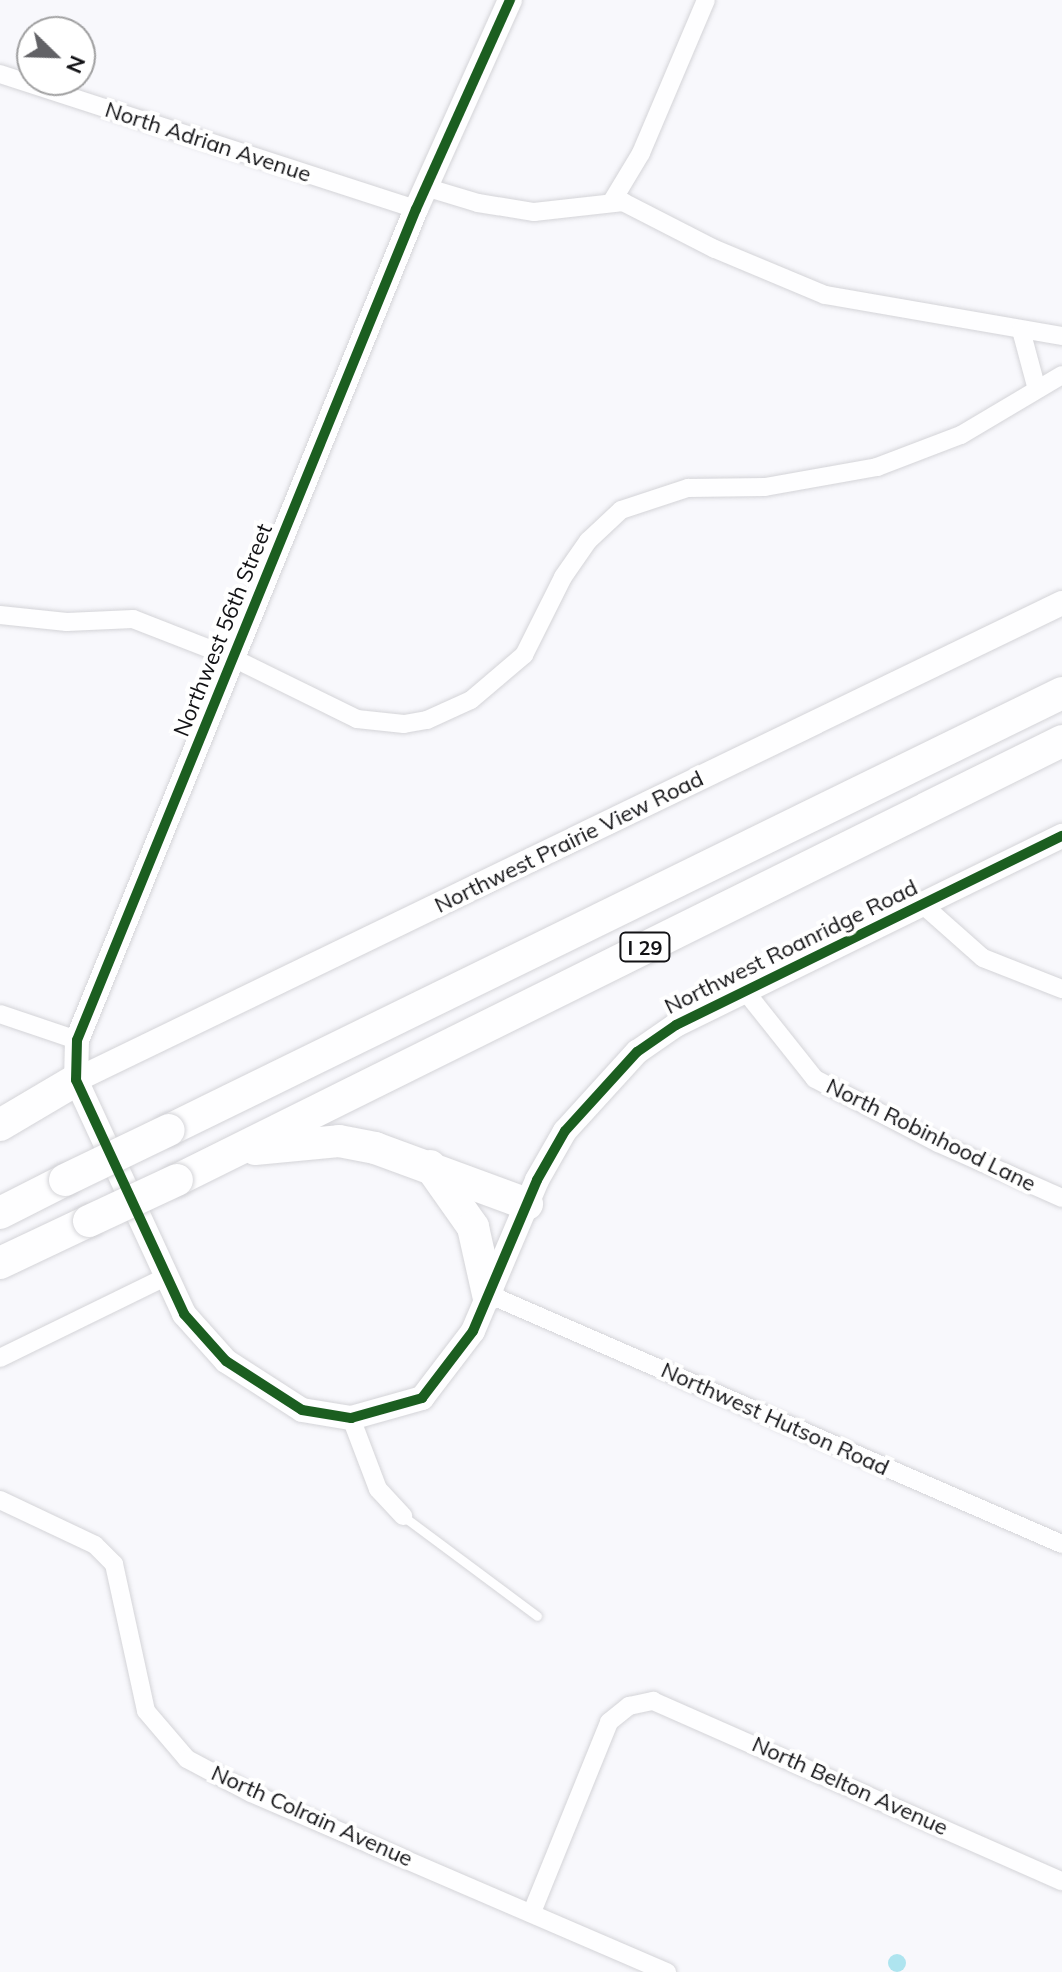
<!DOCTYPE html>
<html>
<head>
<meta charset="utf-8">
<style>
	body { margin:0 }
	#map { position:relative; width:1062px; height:1972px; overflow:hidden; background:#f8f8fc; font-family:Mulish,sans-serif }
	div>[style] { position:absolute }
	.water>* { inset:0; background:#aee4ef }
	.round { border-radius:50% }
	.roads { filter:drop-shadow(0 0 2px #d4d4d8) drop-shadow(0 0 2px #d4d4d8) }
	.lane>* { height:9px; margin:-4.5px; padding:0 4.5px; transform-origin:4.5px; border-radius:4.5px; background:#fefeff }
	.street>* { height:18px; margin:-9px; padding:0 9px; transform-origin:9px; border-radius:9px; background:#fefeff }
	.secondary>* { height:24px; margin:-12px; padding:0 12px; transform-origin:12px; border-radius:12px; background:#fefeff }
	.highway>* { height:32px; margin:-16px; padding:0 16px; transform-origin:16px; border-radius:16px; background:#fefeff }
	.bridges { filter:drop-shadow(0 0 2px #d4d4d8) drop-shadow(0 0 2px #d4d4d8) }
	.highway-bridge>* { height:32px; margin:-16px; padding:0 16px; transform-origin:16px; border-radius:16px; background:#fefeff }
	.cycleway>* { height:10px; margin:-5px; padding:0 5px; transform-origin:5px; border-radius:5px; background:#1b5e20 }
	span { translate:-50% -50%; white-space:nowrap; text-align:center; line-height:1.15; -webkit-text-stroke:8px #fff; paint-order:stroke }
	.shield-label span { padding:2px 6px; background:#fff; border:2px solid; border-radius:6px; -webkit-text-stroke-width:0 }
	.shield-label { font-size:20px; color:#121215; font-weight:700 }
	.street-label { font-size:22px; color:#121215 }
	.north { position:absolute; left:16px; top:16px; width:80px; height:80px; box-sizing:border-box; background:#fff; border:2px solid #a0a0a1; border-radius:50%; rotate:113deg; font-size:22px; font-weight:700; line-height:32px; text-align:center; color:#121215 }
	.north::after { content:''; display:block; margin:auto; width:28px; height:36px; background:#626266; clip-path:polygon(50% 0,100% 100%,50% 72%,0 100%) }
</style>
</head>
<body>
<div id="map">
	<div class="water">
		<div class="round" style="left:888px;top:1954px;width:18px;height:18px"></div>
	</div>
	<div class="roads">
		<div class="lane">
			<div style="left:403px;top:1516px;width:167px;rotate:36.7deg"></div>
		</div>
		<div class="street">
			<div style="left:0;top:74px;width:437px;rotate:18deg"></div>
			<div style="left:425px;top:187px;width:55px;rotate:16.8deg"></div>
			<div style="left:478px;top:203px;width:57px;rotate:9.1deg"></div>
			<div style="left:534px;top:212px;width:90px;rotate:-6.4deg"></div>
			<div style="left:623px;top:202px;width:103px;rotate:27.1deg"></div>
			<div style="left:715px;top:249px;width:119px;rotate:22.7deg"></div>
			<div style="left:825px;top:295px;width:241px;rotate:9.8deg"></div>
			<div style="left:611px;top:203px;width:58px;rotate:-59deg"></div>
			<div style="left:641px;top:153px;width:166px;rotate:-67deg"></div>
			<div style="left:1021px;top:330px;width:58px;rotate:75deg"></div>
			<div style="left:0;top:615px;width:67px;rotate:6deg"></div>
			<div style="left:67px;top:622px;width:66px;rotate:-2.6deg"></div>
			<div style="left:133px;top:619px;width:107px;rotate:21.3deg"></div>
			<div style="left:233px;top:658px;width:138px;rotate:26.2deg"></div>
			<div style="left:357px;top:719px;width:47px;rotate:6.1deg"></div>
			<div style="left:404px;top:724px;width:23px;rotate:-10deg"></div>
			<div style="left:427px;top:720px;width:48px;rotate:-24.4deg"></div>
			<div style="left:471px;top:700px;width:70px;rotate:-40.3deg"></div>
			<div style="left:524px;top:655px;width:87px;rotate:-63.4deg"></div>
			<div style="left:563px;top:577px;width:44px;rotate:-55.2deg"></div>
			<div style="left:588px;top:541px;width:45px;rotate:-43.2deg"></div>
			<div style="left:621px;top:510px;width:71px;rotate:-18.2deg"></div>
			<div style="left:688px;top:488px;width:77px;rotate:-0.7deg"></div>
			<div style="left:765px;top:487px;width:114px;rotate:-10.1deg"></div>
			<div style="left:877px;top:467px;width:90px;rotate:-20.9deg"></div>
			<div style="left:961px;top:435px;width:117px;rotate:-30.7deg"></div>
			<div style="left:922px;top:904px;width:81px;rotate:41.5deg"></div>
			<div style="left:983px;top:958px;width:85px;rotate:21.4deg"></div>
			<div style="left:745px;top:991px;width:112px;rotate:51.5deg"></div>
			<div style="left:815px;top:1079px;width:139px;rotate:27.5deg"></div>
			<div style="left:938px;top:1143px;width:136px;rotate:23.9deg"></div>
			<div style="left:0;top:1014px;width:81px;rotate:18.7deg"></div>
			<div style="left:488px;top:1294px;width:626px;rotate:23.54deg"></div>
			<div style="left:0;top:1358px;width:182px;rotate:-26.1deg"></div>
			<div style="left:351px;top:1418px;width:76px;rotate:69.2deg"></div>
			<div style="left:378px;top:1489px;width:37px;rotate:47deg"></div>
			<div style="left:0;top:1500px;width:105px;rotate:25.3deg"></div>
			<div style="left:95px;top:1545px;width:27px;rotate:45deg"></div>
			<div style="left:114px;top:1564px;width:150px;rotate:77.7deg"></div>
			<div style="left:146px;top:1711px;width:63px;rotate:49.5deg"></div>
			<div style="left:187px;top:1759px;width:72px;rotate:28deg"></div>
			<div style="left:251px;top:1793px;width:453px;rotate:23.3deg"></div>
			<div style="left:532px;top:1912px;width:205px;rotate:-67.9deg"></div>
			<div style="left:609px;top:1722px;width:26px;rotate:-39deg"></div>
			<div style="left:629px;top:1706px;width:25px;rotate:-12deg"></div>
			<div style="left:653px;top:1701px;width:447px;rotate:23.8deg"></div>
		</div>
		<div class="secondary">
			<div style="left:510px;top:0;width:229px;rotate:114.2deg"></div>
			<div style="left:416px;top:209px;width:897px;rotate:112.19deg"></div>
			<div style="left:77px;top:1040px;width:40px;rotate:91.4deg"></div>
			<div style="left:76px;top:1080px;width:258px;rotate:65.2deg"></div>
			<div style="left:184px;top:1314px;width:63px;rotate:48.2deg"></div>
			<div style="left:226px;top:1361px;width:90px;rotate:32.8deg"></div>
			<div style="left:302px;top:1410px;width:50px;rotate:9.3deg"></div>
			<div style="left:351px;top:1418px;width:74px;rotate:-15.7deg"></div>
			<div style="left:422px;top:1398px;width:84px;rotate:-52.7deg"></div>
			<div style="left:473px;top:1331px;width:164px;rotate:-67deg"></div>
			<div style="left:537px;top:1180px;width:56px;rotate:-60.3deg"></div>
			<div style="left:565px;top:1131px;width:107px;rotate:-47.7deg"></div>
			<div style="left:637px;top:1052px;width:47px;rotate:-34.7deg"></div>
			<div style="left:676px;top:1025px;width:430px;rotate:-26.1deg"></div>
			<div style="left:76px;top:1080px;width:1095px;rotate:-25.82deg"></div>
		</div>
		<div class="highway">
			<div style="left:0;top:1125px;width:88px;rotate:-30.6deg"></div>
			<div style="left:169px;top:1130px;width:994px;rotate:-26.08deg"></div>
			<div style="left:255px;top:1149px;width:84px;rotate:-5.4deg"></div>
			<div style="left:339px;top:1141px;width:37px;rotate:11deg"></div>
			<div style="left:375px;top:1148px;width:162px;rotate:20.2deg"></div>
			<div style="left:430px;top:1166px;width:75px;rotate:54.8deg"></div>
			<div style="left:473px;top:1227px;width:69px;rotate:77.4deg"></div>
			<div style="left:177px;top:1180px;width:988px;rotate:-26.38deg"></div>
			<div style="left:0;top:1213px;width:73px;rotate:-26.9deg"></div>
			<div style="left:0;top:1263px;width:98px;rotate:-25.3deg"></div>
		</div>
	</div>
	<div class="bridges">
		<div class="highway-bridge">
			<div style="left:65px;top:1180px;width:115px;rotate:-25.7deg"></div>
			<div style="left:89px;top:1221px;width:97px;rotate:-25deg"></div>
		</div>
	</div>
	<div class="cycleway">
		<div style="left:510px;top:0;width:229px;rotate:114.2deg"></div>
		<div style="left:416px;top:209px;width:897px;rotate:112.19deg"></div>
		<div style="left:77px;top:1040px;width:40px;rotate:91.4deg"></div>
		<div style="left:76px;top:1080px;width:258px;rotate:65.2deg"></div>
		<div style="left:184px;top:1314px;width:63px;rotate:48.2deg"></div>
		<div style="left:226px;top:1361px;width:90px;rotate:32.8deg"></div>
		<div style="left:302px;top:1410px;width:50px;rotate:9.3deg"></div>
		<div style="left:351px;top:1418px;width:74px;rotate:-15.7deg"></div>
		<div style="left:422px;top:1398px;width:84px;rotate:-52.7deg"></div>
		<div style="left:473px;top:1331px;width:164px;rotate:-67deg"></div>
		<div style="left:537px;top:1180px;width:56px;rotate:-60.3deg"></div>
		<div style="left:565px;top:1131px;width:107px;rotate:-47.7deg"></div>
		<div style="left:637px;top:1052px;width:47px;rotate:-34.7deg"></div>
		<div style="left:676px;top:1025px;width:430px;rotate:-26.1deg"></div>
	</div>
	<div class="shield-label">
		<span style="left:645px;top:947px">I 29</span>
	</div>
	<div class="street-label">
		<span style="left:208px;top:142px;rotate:18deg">North Adrian Avenue</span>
		<span style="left:223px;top:630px;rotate:-68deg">Northwest 56th Street</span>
		<span style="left:569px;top:842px;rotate:-26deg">Northwest Prairie View Road</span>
		<span style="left:791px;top:947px;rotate:-26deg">Northwest Roanridge Road</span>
		<span style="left:931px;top:1135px;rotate:26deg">North Robinhood Lane</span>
		<span style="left:775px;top:1419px;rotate:24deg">Northwest Hutson Road</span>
		<span style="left:850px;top:1786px;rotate:24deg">North Belton Avenue</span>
		<span style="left:312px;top:1816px;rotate:24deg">North Colrain Avenue</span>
	</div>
	<div class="north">N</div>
</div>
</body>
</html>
